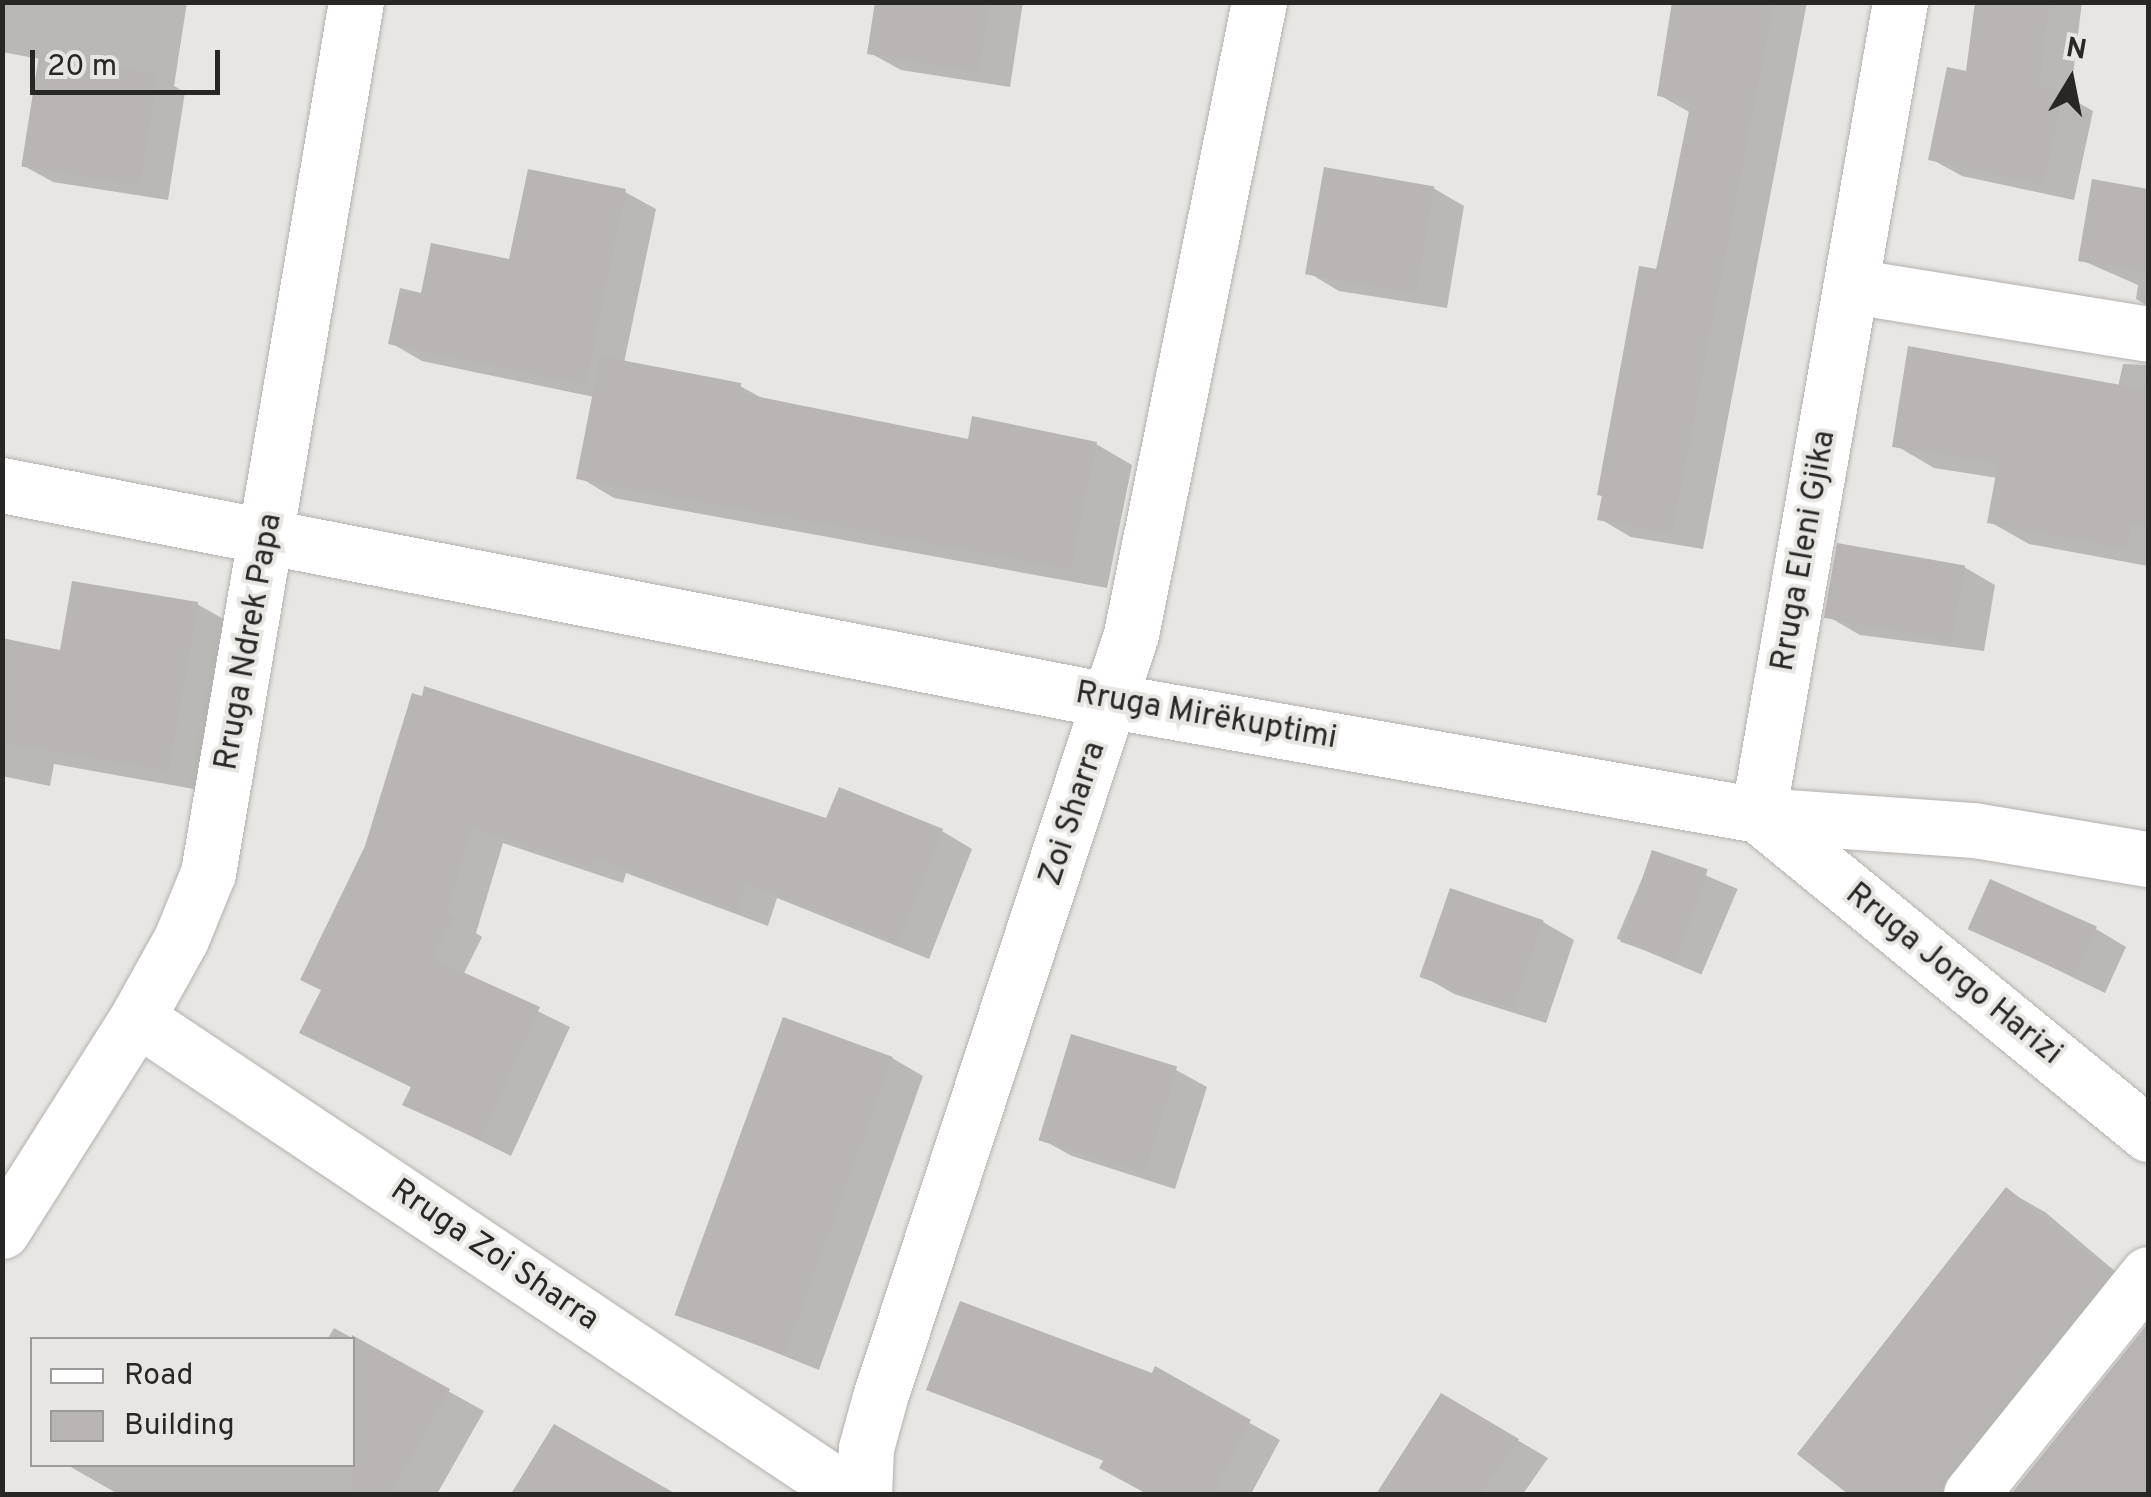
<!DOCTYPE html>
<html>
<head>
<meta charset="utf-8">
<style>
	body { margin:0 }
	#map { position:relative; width:2151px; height:1497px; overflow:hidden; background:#e8e6e3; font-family:Overpass,sans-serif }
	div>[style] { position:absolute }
	.shadow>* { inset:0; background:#0003; transform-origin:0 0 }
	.building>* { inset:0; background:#b8b5b4; transform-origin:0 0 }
	.roads { filter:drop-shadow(0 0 2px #b4b1af) drop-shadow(0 0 2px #b4b1af) }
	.minor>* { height:55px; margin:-27.5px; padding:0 27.5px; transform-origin:27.5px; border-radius:27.5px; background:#fff }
	.tertiary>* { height:55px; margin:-27.5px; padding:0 27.5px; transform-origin:27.5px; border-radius:27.5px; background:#fff }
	span { translate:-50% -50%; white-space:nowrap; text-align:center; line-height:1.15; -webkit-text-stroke:8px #e8e6e3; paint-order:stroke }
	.street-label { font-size:32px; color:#282726 }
	.frame { position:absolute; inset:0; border:5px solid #282726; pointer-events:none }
	.legend { position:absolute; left:30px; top:1337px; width:325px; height:130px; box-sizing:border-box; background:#e8e6e3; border:2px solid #9b9a97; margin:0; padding:12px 18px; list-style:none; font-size:30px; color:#282726 }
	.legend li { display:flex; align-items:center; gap:20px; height:50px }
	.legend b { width:50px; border:2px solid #9b9a97 }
	.north { position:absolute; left:2021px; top:30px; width:100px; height:100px; -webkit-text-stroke:8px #e8e6e3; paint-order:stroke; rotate:10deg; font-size:28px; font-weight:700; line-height:40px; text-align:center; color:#282726 }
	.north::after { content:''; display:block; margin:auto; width:35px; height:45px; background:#282726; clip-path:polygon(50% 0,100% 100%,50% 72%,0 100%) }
	.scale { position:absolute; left:30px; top:50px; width:190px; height:45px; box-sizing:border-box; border:5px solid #282726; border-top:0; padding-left:12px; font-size:30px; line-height:35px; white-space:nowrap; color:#282726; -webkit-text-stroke:8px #e8e6e3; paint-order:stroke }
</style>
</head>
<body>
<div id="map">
	<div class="shadow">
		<div style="clip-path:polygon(2px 2px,187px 2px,174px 86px,185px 92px,168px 200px,53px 182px,24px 166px,40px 59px,2px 52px)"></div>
		<div style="clip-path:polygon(878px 2px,1023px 2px,1010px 87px,901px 70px,870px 53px)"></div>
		<div style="clip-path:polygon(1674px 2px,1807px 2px,1703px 549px,1631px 537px,1600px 519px,1691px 113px,1659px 95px)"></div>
		<div style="clip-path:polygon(1977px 2px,2082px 2px,2070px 98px,2093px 111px,2074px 200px,1962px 176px,1931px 159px,1968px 74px)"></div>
		<div style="clip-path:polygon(2094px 182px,2148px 192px,2148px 306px,2136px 299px,2138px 285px,2081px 260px)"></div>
		<div style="clip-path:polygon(1433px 188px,1464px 206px,1447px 308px,1339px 291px,1309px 273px)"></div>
		<div style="clip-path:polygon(625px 192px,656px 209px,624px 363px,740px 386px,767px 401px,969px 441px,1096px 444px,1132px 465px,1107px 588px,614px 498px,579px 477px,594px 397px,422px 361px,391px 343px,423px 296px,511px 262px)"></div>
		<div style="clip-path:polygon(2123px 364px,2148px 365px,2148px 566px,2029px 544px,1990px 522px,1998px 478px,1934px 468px,1895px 445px,2118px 387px)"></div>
		<div style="clip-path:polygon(1964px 567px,1995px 585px,1984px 651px,1860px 635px,1829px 617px)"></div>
		<div style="clip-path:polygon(197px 604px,234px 625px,205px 791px,54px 764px,50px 786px,2px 776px,2px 641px,62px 653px)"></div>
		<div style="clip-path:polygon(414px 696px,828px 821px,942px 831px,972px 849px,929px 959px,777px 898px,768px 926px,626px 873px,623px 883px,503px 843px,476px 933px,482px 937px,463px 975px,570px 1027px,511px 1156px,406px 1104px,413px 1088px,303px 1032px,323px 990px)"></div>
		<div style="left:1653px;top:853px;width:92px;height:93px;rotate:23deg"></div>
		<div style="clip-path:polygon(1451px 892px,1543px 922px,1574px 940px,1546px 1023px,1454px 994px,1423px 976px)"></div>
		<div style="clip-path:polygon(1971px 928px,2096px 929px,2126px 947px,2105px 993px)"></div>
		<div style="clip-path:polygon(1073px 1037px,1176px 1070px,1207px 1087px,1175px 1189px,1072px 1156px,1041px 1139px)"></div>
		<div style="clip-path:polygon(892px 1058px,923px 1076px,819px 1370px,685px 1316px)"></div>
		<div style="clip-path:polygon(2006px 1190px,2045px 1212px,2142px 1294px,1987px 1494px,1852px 1494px,1801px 1453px)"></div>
		<div style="clip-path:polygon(2148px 1327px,2148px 1494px,2014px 1494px)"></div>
		<div style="clip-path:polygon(334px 1328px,484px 1411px,437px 1494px,118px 1494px,69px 1466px,352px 1464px,352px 1340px,327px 1340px)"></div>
		<div style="clip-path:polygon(1156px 1370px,1280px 1440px,1251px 1494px,1151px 1494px,1103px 1467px,1106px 1462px,929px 1388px,1153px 1376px)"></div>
		<div style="clip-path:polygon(1442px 1396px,1548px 1458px,1523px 1494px,1393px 1494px,1383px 1488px)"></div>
		<div style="clip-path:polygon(555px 1427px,663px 1490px,514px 1494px)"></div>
	</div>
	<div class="building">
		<div style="clip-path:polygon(875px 2px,990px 2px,979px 72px,867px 54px)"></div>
		<div style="clip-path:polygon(1672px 2px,1774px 2px,1672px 533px,1597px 520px,1602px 496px,1597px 495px,1639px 266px,1657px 269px,1691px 101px,1657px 96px)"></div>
		<div style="clip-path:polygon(1975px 2px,2049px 2px,2039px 86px,2063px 91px,2044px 185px,1928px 160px,1947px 67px,1966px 71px)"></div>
		<div style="left:39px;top:55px;width:120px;height:113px;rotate:9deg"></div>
		<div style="left:1324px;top:167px;width:112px;height:109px;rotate:10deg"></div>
		<div style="clip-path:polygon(528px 169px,626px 189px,586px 385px,388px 344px,400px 288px,421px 293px,431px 243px,509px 259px)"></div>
		<div style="clip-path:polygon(2092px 179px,2148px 189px,2148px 273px,2078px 261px)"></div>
		<div style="clip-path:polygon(1908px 346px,2148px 390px,2148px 527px,2131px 524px,2127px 549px,1987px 523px,1998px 463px,1892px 447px)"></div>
		<div style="clip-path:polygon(600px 356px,741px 383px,740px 393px,968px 439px,972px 416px,1097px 442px,1071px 569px,576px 479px)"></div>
		<div style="left:1837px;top:543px;width:130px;height:76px;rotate:10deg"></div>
		<div style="clip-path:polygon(72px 581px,198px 602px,169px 771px,2px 742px,2px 638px,60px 650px)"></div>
		<div style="clip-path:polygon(424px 686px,826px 818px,839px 787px,943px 829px,898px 943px,746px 883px,737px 911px,595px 858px,592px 867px,472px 828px,446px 914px,453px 917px,432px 958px,540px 1007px,480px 1140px,402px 1105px,411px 1087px,299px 1033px,321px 990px,300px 980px,365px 846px,412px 693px,422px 696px)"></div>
		<div style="left:1652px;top:850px;width:59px;height:97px;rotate:19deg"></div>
		<div style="left:1990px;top:879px;width:117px;height:55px;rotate:24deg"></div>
		<div style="left:1450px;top:888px;width:99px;height:94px;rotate:19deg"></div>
		<div style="left:783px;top:1017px;width:117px;height:317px;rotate:20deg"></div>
		<div style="left:1071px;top:1034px;width:111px;height:111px;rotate:17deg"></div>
		<div style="clip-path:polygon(2006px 1187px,2110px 1271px,1947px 1474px,1941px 1494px,1848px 1494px,1797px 1454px)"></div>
		<div style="clip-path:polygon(960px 1301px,1152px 1373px,1155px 1366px,1251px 1420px,1212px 1494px,1147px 1494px,1099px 1468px,1105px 1458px,926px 1390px)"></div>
		<div style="clip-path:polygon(2148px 1323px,2148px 1494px,2011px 1494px)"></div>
		<div style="clip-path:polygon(352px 1335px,450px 1389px,390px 1494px,352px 1494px)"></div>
		<div style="clip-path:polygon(1441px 1393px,1519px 1439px,1480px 1494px,1376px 1494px)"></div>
		<div style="clip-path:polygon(554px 1424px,676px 1494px,511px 1494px)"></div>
	</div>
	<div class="roads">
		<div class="minor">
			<div style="left:1900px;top:2px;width:825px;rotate:99.91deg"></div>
			<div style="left:1758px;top:815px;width:504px;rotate:39.28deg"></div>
			<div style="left:1852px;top:286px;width:300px;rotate:9.2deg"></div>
			<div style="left:2px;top:485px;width:1131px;rotate:11.01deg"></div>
			<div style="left:1112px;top:701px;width:656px;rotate:10.01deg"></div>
			<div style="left:1758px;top:815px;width:217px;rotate:4deg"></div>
			<div style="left:1974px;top:830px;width:176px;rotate:9.5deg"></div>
			<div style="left:137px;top:1018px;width:857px;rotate:33.73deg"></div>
			<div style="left:864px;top:1494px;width:46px;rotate:-87.5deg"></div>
			<div style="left:866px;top:1448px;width:53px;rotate:-74.6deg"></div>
			<div style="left:880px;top:1397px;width:803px;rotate:-71.79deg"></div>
			<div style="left:1131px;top:634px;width:645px;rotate:-78.55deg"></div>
			<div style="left:1971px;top:1494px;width:282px;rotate:-51.2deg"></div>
		</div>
		<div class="tertiary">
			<div style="left:2px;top:1231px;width:252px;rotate:-57.6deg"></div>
			<div style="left:137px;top:1018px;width:90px;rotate:-60.9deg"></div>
			<div style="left:181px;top:939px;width:71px;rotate:-67.8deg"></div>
			<div style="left:208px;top:873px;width:883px;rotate:-80.36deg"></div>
		</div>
	</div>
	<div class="street-label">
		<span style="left:1805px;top:551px;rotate:-80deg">Rruga Eleni Gjika</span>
		<span style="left:250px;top:642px;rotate:-80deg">Rruga Ndrek Papa</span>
		<span style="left:1206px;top:717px;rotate:10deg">Rruga Mirëkuptimi</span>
		<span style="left:1074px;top:814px;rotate:-72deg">Zoi Sharra</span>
		<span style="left:1953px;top:975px;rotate:39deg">Rruga Jorgo Harizi</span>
		<span style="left:494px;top:1256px;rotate:34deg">Rruga Zoi Sharra</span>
	</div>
	<div class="frame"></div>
	<ul class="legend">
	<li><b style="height:12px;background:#fff"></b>Road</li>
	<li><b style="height:28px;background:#b8b5b4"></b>Building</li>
	</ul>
	<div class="north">N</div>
	<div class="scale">20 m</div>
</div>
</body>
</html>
